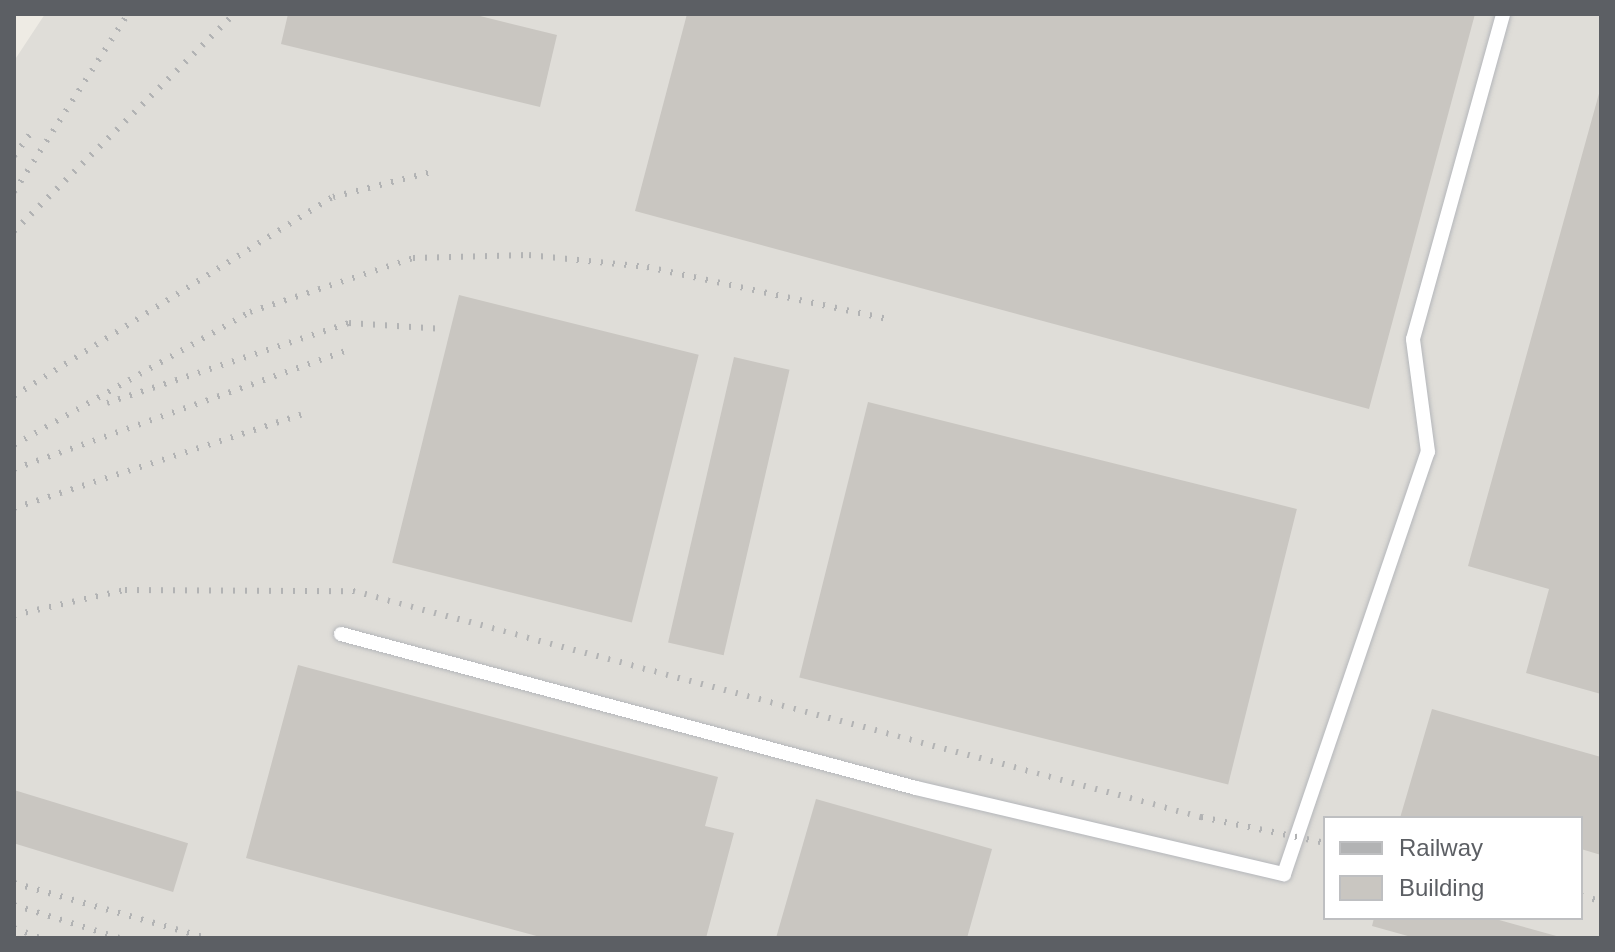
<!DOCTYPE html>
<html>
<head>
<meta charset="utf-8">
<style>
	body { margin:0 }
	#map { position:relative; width:1615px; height:952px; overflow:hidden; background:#eeebe4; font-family:Helvetica,sans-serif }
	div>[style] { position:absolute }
	.industrial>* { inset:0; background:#dfddd8 }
	.building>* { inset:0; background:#c9c6c1; transform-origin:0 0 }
	.roads { filter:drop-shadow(0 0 2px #b4b6ba) drop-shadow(0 0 2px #b4b6ba) }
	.lane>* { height:14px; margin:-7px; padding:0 7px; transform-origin:7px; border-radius:7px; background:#fff }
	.rail>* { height:6px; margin-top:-3px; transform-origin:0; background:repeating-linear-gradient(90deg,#b2b3b4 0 2px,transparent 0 12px) }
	span { translate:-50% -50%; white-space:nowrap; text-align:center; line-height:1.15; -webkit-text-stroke:6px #fff; paint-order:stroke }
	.frame { position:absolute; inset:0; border:16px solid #5c5f64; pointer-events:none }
	.legend { position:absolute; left:1323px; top:816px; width:260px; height:104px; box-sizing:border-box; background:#fff; border:2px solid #bebfc1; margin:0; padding:10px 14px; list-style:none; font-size:24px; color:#5c5f64 }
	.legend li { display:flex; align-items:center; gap:16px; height:40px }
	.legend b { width:40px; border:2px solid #bebfc1 }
</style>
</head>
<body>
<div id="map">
	<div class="industrial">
		<div style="clip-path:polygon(evenodd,45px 14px,1601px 14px,1601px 938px,14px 938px,14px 61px,45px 14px,1325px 818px,1581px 818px,1581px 918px,1325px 918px,1325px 818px)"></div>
	</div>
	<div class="building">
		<div style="clip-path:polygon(288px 14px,472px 14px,557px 35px,540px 107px,281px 44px)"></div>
		<div style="clip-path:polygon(687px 14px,1475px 14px,1369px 409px,635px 211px)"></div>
		<div style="clip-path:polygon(1600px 90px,1601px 90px,1601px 694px,1526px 673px,1549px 589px,1468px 566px)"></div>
		<div style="left:459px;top:295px;width:247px;height:276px;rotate:14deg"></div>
		<div style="left:734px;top:357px;width:57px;height:293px;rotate:13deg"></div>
		<div style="left:868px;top:402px;width:442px;height:284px;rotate:14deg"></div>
		<div style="clip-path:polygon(298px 665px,718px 777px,705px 826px,734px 833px,706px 938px,544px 938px,246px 858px)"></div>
		<div style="clip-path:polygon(1432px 709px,1601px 757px,1601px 855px,1581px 849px,1581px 818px,1400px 818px)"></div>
		<div style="left:14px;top:790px;width:182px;height:51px;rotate:17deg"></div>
		<div style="clip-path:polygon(816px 799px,992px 849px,967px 938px,776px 938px)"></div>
		<div style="clip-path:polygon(1374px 918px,1492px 918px,1560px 937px,1415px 938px,1372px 926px)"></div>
	</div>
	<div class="roads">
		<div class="lane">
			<div style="left:341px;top:634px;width:595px;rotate:14.99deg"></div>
			<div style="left:916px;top:788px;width:378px;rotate:13.2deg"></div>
			<div style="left:1284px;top:874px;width:446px;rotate:-71.2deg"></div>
			<div style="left:1428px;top:452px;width:114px;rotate:-97.6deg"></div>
			<div style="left:1413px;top:339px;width:337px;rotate:-74.5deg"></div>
		</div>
	</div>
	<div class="rail">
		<div style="left:14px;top:156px;width:31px;rotate:-54deg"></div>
		<div style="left:14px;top:192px;width:211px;rotate:-57.4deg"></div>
		<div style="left:14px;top:231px;width:309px;rotate:-44.6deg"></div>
		<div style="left:14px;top:396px;width:376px;rotate:-32deg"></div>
		<div style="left:333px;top:197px;width:105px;rotate:-14.3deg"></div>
		<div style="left:107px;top:403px;width:255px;rotate:-18.3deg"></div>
		<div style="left:349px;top:323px;width:95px;rotate:3.6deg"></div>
		<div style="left:14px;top:445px;width:271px;rotate:-29.4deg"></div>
		<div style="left:250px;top:312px;width:172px;rotate:-18.3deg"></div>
		<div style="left:413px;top:258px;width:116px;rotate:-1.5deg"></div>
		<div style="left:529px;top:255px;width:119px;rotate:5.8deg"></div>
		<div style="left:647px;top:267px;width:247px;rotate:12.2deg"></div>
		<div style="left:14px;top:469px;width:351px;rotate:-19.6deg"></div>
		<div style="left:14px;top:508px;width:302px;rotate:-18deg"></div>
		<div style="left:14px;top:615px;width:114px;rotate:-12.7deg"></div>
		<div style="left:125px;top:590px;width:228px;rotate:0.3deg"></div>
		<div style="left:353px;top:591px;width:878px;rotate:14.92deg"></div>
		<div style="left:1201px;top:817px;width:127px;rotate:11.8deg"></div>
		<div style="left:14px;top:883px;width:201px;rotate:15.9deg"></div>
		<div style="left:1581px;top:896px;width:21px;rotate:14deg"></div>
		<div style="left:14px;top:905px;width:110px;rotate:17.4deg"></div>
		<div style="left:14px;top:928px;width:28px;rotate:21deg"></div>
	</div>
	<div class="frame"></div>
	<ul class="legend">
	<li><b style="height:10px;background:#b2b3b4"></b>Railway</li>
	<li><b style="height:22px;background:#c9c6c1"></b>Building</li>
	</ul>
</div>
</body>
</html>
